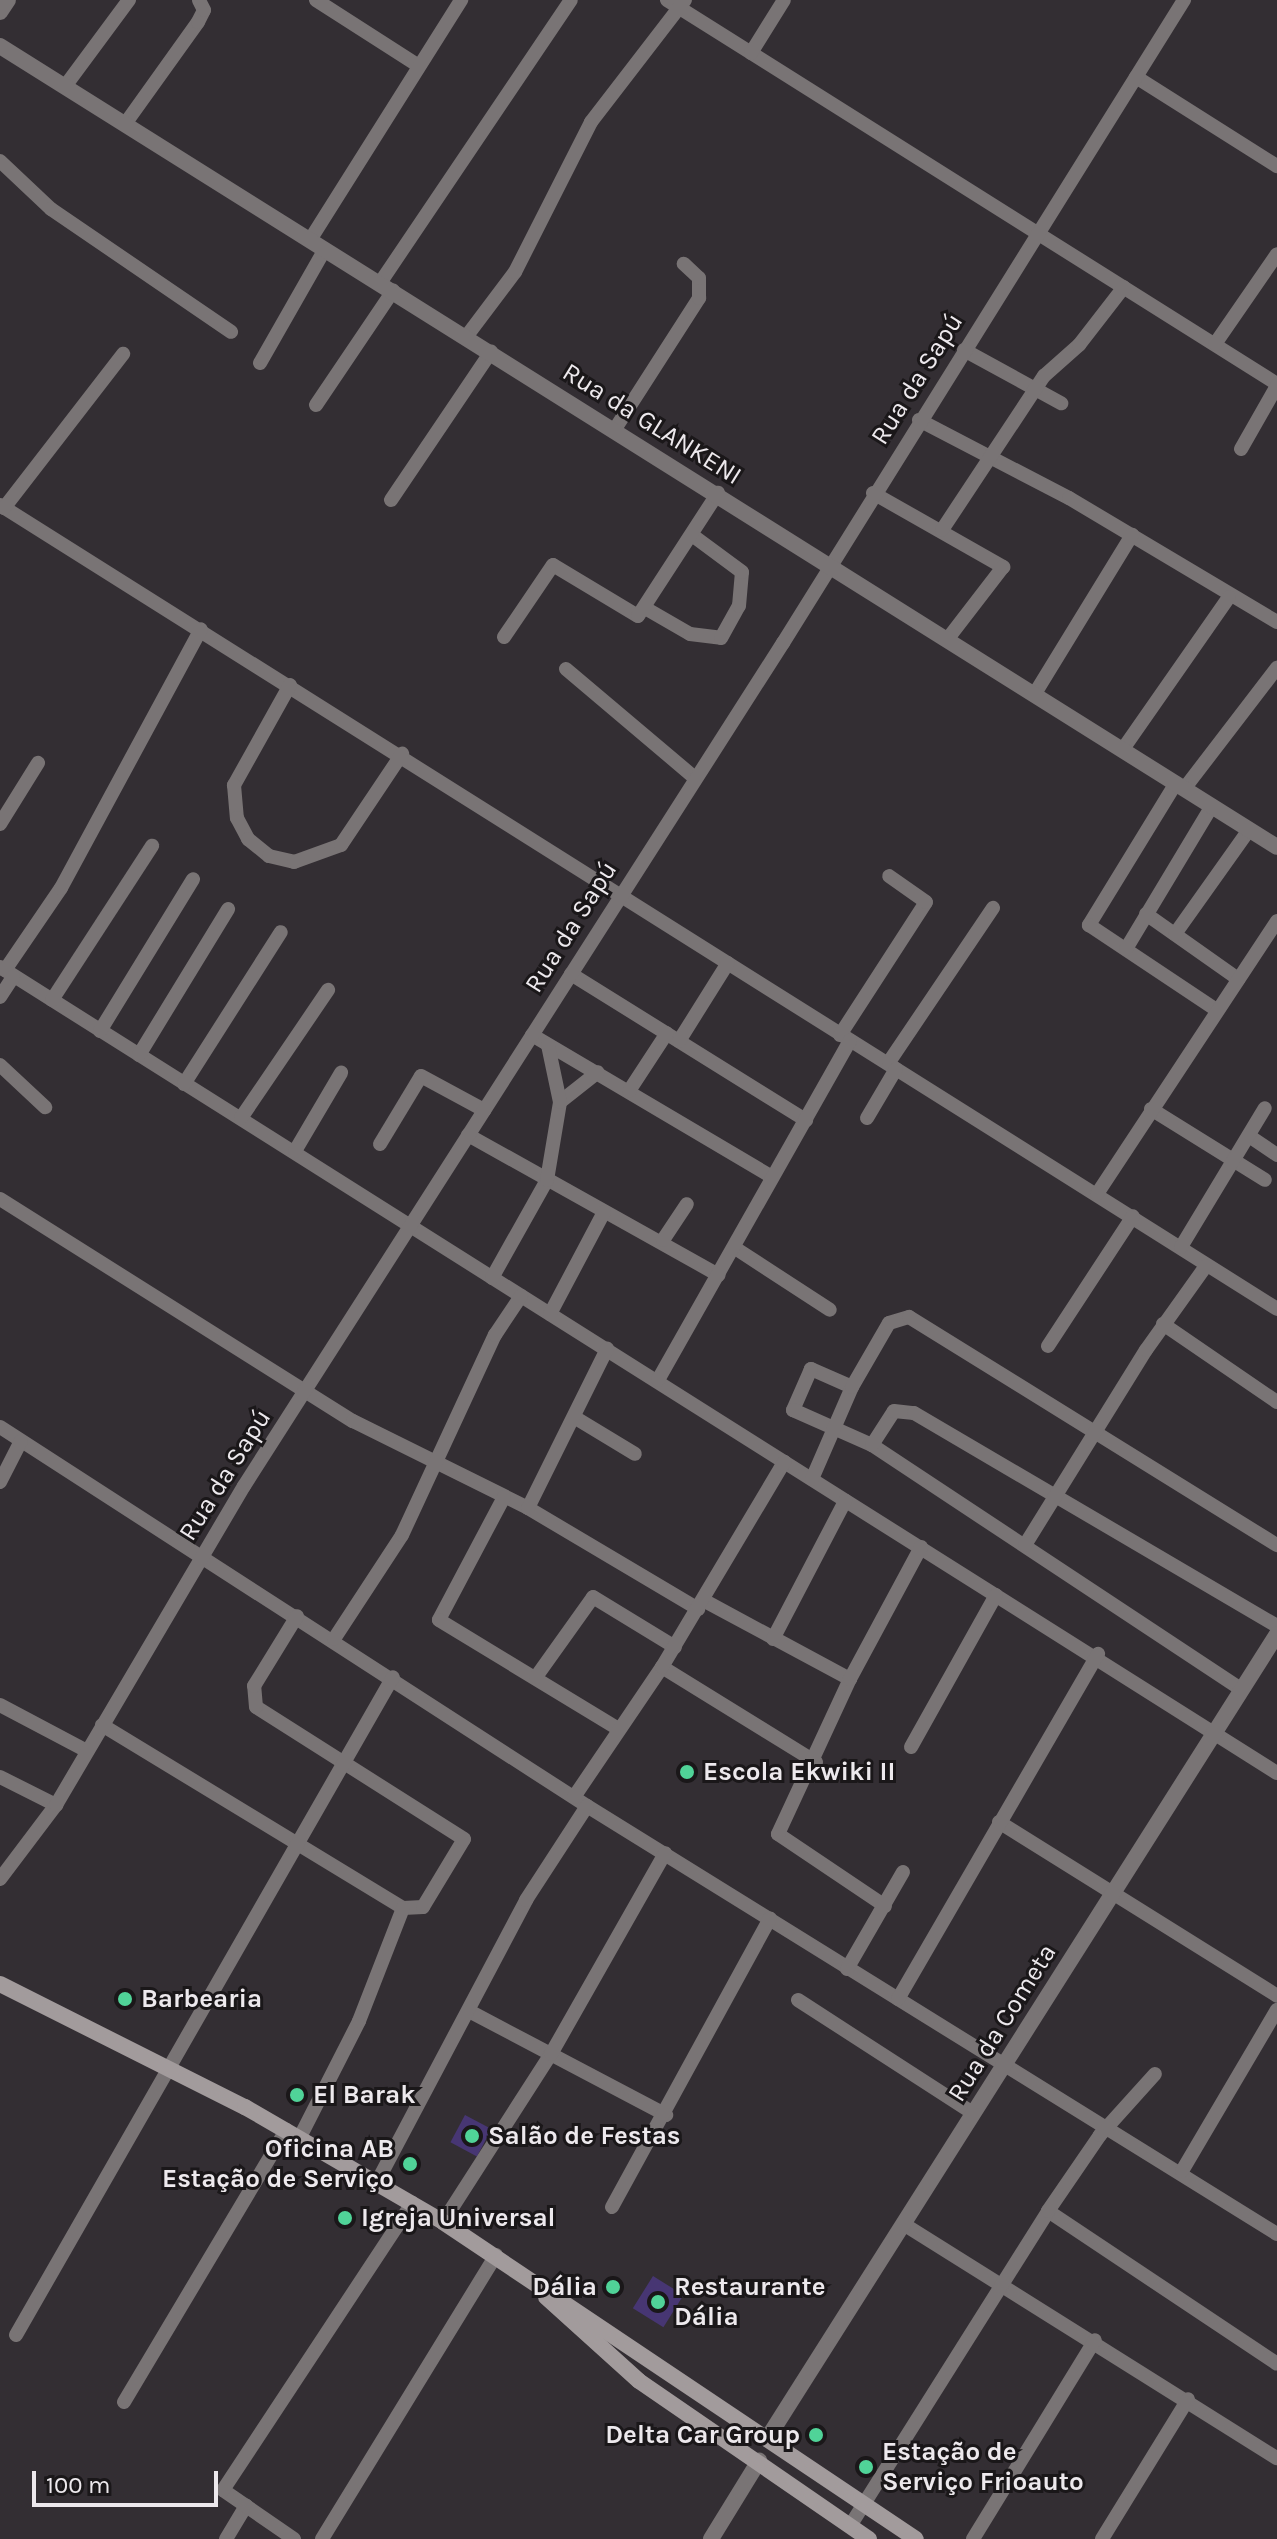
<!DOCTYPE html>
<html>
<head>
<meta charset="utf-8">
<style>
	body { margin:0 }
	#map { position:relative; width:1277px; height:2539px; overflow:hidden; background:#332e33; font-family:Karla,sans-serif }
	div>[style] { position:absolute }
	.building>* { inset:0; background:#473673; transform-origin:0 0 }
	.minor>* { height:14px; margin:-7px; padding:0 7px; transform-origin:7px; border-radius:7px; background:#797475 }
	.tertiary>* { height:16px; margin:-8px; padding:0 8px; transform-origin:8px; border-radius:8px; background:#797475 }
	.secondary>* { height:16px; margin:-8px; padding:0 8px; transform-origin:8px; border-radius:8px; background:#a29b9c }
	.dots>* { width:22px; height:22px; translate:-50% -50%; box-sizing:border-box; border:4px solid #1a1719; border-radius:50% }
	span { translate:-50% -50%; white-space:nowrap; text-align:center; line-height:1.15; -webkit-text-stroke:6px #1a1719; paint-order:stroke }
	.street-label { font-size:26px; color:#ede9ed }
	.poi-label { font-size:26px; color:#ede9ed; font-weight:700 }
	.left { translate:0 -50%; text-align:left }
	.right { translate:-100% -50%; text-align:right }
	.scale { position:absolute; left:32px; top:2471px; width:186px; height:36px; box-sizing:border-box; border:4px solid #ede9ed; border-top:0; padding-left:10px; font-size:24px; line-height:28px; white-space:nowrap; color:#ede9ed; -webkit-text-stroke:6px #1a1719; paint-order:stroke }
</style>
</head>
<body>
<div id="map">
	<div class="building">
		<div style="left:465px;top:2115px;width:30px;height:31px;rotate:28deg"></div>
		<div style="left:653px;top:2276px;width:36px;height:38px;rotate:32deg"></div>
	</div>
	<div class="minor">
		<div style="left:316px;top:0;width:122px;rotate:32.7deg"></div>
		<div style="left:667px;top:0;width:721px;rotate:32.19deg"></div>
		<div style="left:751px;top:53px;width:62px;rotate:-58.1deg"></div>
		<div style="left:1136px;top:77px;width:167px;rotate:32.3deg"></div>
		<div style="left:66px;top:85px;width:106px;rotate:-53.5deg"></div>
		<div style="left:125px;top:124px;width:125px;rotate:-54.4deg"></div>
		<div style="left:198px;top:22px;width:13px;rotate:-63deg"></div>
		<div style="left:204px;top:10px;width:11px;rotate:-117deg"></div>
		<div style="left:0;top:161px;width:70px;rotate:43.3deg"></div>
		<div style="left:51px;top:209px;width:218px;rotate:34.3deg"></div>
		<div style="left:310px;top:240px;width:284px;rotate:-57.8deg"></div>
		<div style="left:380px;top:283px;width:341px;rotate:-56deg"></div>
		<div style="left:466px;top:337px;width:81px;rotate:-53deg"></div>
		<div style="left:515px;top:272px;width:168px;rotate:-63.1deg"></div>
		<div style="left:591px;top:122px;width:154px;rotate:-52.4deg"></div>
		<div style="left:1215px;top:344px;width:109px;rotate:-55.4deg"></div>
		<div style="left:964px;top:350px;width:111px;rotate:28.7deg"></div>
		<div style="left:260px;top:363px;width:131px;rotate:-60.3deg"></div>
		<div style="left:316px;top:405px;width:138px;rotate:-56deg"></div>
		<div style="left:919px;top:420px;width:169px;rotate:27.5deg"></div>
		<div style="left:1069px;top:498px;width:242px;rotate:30.8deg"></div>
		<div style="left:615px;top:429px;width:156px;rotate:-57.3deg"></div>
		<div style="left:699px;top:298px;width:20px;rotate:-90deg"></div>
		<div style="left:699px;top:278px;width:21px;rotate:-137deg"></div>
		<div style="left:1241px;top:449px;width:73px;rotate:-60.3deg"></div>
		<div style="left:873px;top:493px;width:150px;rotate:29.6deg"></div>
		<div style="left:1003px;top:567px;width:88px;rotate:127.6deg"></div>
		<div style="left:391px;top:500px;width:179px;rotate:-56deg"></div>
		<div style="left:0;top:505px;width:1509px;rotate:32.19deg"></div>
		<div style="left:4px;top:508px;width:195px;rotate:-52.3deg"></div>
		<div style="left:942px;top:530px;width:185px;rotate:-56.5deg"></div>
		<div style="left:1044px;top:376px;width:47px;rotate:-41.5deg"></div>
		<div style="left:1079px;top:345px;width:73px;rotate:-52.2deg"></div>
		<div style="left:645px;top:608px;width:52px;rotate:30deg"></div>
		<div style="left:690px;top:634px;width:31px;rotate:7deg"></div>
		<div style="left:721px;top:638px;width:37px;rotate:-61deg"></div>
		<div style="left:739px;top:606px;width:34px;rotate:-85deg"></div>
		<div style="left:742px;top:572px;width:62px;rotate:-143.5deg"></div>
		<div style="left:504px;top:637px;width:87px;rotate:-55.8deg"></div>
		<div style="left:553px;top:565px;width:99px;rotate:31deg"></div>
		<div style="left:638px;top:616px;width:147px;rotate:-57deg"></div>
		<div style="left:566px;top:669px;width:167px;rotate:40.2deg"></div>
		<div style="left:290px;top:685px;width:115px;rotate:119.2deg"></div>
		<div style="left:234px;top:785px;width:33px;rotate:85deg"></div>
		<div style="left:237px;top:818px;width:24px;rotate:62deg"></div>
		<div style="left:248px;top:839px;width:27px;rotate:39deg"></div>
		<div style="left:269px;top:856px;width:26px;rotate:13deg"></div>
		<div style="left:294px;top:862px;width:50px;rotate:-19.9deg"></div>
		<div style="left:341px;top:845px;width:110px;rotate:-56.2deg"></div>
		<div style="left:1034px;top:695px;width:188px;rotate:-58.5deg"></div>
		<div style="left:1123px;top:749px;width:185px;rotate:-55.1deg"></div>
		<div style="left:1176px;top:783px;width:167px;rotate:121.5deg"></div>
		<div style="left:1089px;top:925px;width:151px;rotate:33.7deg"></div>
		<div style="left:1184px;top:789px;width:153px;rotate:-52.5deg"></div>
		<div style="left:0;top:824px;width:72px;rotate:-58.1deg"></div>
		<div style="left:1146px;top:914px;width:113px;rotate:35.2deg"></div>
		<div style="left:1175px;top:934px;width:128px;rotate:-54.6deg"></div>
		<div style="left:1126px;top:949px;width:167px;rotate:-59deg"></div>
		<div style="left:0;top:967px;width:1510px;rotate:32.26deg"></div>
		<div style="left:5px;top:970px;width:99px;rotate:-55.7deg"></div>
		<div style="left:61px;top:888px;width:294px;rotate:-61.6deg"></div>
		<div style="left:571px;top:974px;width:277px;rotate:31.9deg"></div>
		<div style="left:0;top:997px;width:24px;rotate:-57deg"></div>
		<div style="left:52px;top:1000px;width:184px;rotate:-57deg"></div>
		<div style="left:100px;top:1031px;width:178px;rotate:-58.5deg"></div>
		<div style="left:532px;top:1035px;width:279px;rotate:30.6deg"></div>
		<div style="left:840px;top:1035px;width:158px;rotate:-57.1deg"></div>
		<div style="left:926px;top:902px;width:45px;rotate:-144.9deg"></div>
		<div style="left:679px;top:1041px;width:92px;rotate:-57.9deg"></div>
		<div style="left:139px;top:1055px;width:171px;rotate:-58.6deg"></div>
		<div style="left:889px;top:1062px;width:186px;rotate:-56deg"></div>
		<div style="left:0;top:1065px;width:62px;rotate:43deg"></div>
		<div style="left:184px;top:1084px;width:180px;rotate:-57.5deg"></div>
		<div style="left:629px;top:1091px;width:69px;rotate:-56.8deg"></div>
		<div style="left:560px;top:1102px;width:48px;rotate:-38.3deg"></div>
		<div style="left:1151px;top:1109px;width:134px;rotate:31.9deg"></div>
		<div style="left:241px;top:1118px;width:155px;rotate:-55.8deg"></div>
		<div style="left:867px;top:1118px;width:57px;rotate:-59.4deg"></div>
		<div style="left:468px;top:1135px;width:287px;rotate:29.2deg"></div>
		<div style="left:1249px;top:1136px;width:34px;rotate:34deg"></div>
		<div style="left:380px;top:1144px;width:79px;rotate:-58.9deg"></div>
		<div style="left:421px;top:1076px;width:72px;rotate:28.4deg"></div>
		<div style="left:295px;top:1151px;width:91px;rotate:-59.5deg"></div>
		<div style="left:1097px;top:1194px;width:327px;rotate:-56.6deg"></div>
		<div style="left:0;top:1199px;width:417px;rotate:32.2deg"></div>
		<div style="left:353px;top:1421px;width:195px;rotate:26.4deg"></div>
		<div style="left:528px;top:1508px;width:198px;rotate:30.7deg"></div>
		<div style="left:663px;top:1240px;width:43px;rotate:-56.3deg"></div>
		<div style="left:1181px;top:1247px;width:162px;rotate:-58.9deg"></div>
		<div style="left:735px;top:1248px;width:113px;rotate:33.1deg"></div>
		<div style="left:492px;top:1278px;width:112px;rotate:-60.7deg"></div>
		<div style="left:547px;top:1180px;width:79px;rotate:-80.5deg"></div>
		<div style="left:560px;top:1102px;width:58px;rotate:-101.9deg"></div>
		<div style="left:550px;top:1314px;width:115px;rotate:-62.1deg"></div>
		<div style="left:1163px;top:1324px;width:138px;rotate:34.4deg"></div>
		<div style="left:1048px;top:1346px;width:155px;rotate:-56.8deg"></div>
		<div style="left:658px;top:1380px;width:390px;rotate:-60.5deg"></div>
		<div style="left:852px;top:1387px;width:45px;rotate:-156.3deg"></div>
		<div style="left:811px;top:1369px;width:45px;rotate:113.7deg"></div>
		<div style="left:793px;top:1410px;width:86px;rotate:23.9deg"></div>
		<div style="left:872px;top:1445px;width:442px;rotate:33.5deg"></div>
		<div style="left:574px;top:1417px;width:71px;rotate:31.2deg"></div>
		<div style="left:0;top:1427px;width:699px;rotate:32.85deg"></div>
		<div style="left:587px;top:1806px;width:812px;rotate:31.81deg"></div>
		<div style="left:872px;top:1445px;width:40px;rotate:-57.1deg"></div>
		<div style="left:894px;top:1411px;width:20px;rotate:6deg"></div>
		<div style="left:914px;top:1413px;width:421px;rotate:30.4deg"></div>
		<div style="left:812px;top:1479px;width:100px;rotate:-66.5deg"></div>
		<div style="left:852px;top:1387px;width:74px;rotate:-60deg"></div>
		<div style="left:889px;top:1323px;width:21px;rotate:-17deg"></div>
		<div style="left:909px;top:1317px;width:433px;rotate:31.8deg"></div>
		<div style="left:0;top:1482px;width:46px;rotate:-62.9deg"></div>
		<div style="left:504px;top:1497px;width:139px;rotate:117.9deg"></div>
		<div style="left:439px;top:1620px;width:210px;rotate:31.3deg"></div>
		<div style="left:528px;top:1508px;width:178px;rotate:-63.6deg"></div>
		<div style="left:1025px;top:1545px;width:229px;rotate:-58.2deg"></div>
		<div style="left:1146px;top:1350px;width:103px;rotate:-54.5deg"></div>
		<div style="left:703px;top:1600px;width:167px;rotate:28.3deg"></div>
		<div style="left:334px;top:1639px;width:124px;rotate:-56.8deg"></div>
		<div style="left:402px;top:1535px;width:221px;rotate:-65.1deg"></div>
		<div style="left:495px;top:1335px;width:47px;rotate:-56.3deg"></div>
		<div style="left:773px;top:1639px;width:156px;rotate:-62.4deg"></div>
		<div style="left:662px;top:1667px;width:181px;rotate:31.7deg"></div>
		<div style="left:536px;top:1677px;width:98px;rotate:-54.5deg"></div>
		<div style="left:593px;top:1597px;width:96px;rotate:31.4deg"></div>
		<div style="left:0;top:1705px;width:96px;rotate:27.9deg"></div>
		<div style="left:102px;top:1725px;width:352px;rotate:31.3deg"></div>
		<div style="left:403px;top:1908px;width:20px;rotate:-3deg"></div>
		<div style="left:423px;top:1907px;width:79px;rotate:-58.9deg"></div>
		<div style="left:464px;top:1839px;width:246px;rotate:-147.6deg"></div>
		<div style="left:256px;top:1707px;width:21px;rotate:-95deg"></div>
		<div style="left:254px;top:1686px;width:82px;rotate:-58.4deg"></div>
		<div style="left:911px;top:1747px;width:174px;rotate:-60.8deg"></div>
		<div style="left:0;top:1777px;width:63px;rotate:26.6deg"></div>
		<div style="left:574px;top:1797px;width:157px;rotate:-55.9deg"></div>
		<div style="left:662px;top:1667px;width:239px;rotate:-59.2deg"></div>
		<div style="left:999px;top:1822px;width:328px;rotate:32deg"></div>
		<div style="left:0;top:1879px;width:93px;rotate:-52.9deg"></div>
		<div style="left:56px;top:1805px;width:370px;rotate:-59.5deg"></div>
		<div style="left:244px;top:1486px;width:1001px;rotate:-57.41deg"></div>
		<div style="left:783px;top:643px;width:758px;rotate:-58.05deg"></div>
		<div style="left:885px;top:1906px;width:129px;rotate:-146.1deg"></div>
		<div style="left:778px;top:1834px;width:171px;rotate:-65.1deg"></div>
		<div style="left:850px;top:1679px;width:150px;rotate:-61.7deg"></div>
		<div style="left:847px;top:1969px;width:112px;rotate:-60deg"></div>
		<div style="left:898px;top:1999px;width:399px;rotate:-59.9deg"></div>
		<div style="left:798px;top:2000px;width:208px;rotate:32.9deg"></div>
		<div style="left:469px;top:2011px;width:223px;rotate:27.8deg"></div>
		<div style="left:300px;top:2137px;width:130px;rotate:-63deg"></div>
		<div style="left:359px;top:2021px;width:121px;rotate:-68.7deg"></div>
		<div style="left:1182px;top:2171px;width:187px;rotate:-59.5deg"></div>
		<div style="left:377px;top:2182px;width:319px;rotate:-62.1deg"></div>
		<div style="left:526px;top:1900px;width:112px;rotate:-57deg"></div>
		<div style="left:612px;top:2207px;width:329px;rotate:-61.3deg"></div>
		<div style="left:1048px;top:2211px;width:275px;rotate:33.7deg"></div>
		<div style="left:443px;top:2222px;width:200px;rotate:-57.3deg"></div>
		<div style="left:551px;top:2054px;width:231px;rotate:-60.4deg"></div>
		<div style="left:905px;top:2225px;width:439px;rotate:32.1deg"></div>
		<div style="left:16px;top:2335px;width:758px;rotate:-60.19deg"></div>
		<div style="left:124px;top:2402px;width:317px;rotate:-59.2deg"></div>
		<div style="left:850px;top:2526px;width:372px;rotate:-57.8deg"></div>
		<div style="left:1048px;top:2211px;width:92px;rotate:-55.6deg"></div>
		<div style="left:1100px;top:2135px;width:82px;rotate:-48deg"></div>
		<div style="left:226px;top:2539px;width:39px;rotate:-59deg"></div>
		<div style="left:294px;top:2539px;width:86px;rotate:-145.4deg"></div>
		<div style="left:223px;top:2490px;width:344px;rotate:-56.6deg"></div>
		<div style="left:322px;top:2539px;width:333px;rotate:-58.5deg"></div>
		<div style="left:973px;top:2539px;width:233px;rotate:-58.5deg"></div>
		<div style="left:1102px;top:2539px;width:164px;rotate:-58.4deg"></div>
	</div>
	<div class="tertiary">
		<div style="left:0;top:12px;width:14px;rotate:-56deg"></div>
		<div style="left:0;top:46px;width:1507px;rotate:32.1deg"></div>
		<div style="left:767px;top:2439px;width:953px;rotate:-57.64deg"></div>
		<div style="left:711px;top:2539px;width:92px;rotate:-58.4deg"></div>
	</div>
	<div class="secondary">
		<div style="left:0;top:1984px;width:274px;rotate:26.7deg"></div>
		<div style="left:245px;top:2107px;width:229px;rotate:30.1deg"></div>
		<div style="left:443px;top:2222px;width:569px;rotate:33.83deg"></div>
		<div style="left:546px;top:2297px;width:125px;rotate:42.1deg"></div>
		<div style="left:639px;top:2381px;width:279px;rotate:34.5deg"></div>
	</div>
	<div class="dots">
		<div style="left:687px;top:1772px;background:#50d398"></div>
		<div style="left:125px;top:1999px;background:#50d398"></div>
		<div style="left:297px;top:2095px;background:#50d398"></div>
		<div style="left:472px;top:2136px;background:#50d398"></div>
		<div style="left:410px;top:2164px;background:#50d398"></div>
		<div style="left:345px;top:2218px;background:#50d398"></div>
		<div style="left:613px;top:2287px;background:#50d398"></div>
		<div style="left:658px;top:2302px;background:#50d398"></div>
		<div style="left:816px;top:2435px;background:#50d398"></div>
		<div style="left:866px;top:2467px;background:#50d398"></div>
	</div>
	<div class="street-label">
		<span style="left:917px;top:379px;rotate:-58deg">Rua da Sapú</span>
		<span style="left:652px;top:424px;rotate:32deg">Rua da GLANKENI</span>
		<span style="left:571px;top:927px;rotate:-58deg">Rua da Sapú</span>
		<span style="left:225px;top:1475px;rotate:-58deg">Rua da Sapú</span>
		<span style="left:1002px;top:2023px;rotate:-58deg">Rua da Cometa</span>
	</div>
	<div class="poi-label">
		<span class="left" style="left:703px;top:1772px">Escola Ekwiki II</span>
		<span class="left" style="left:141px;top:1999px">Barbearia</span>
		<span class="left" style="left:313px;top:2095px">El Barak</span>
		<span class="left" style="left:488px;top:2136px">Salão de Festas</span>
		<span class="right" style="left:394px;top:2164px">Oficina AB<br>Estação de Serviço</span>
		<span class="left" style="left:361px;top:2218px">Igreja Universal</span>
		<span class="right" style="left:597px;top:2287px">Dália</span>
		<span class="left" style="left:674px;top:2302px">Restaurante<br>Dália</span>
		<span class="right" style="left:800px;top:2435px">Delta Car Group</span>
		<span class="left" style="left:882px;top:2467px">Estação de<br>Serviço Frioauto</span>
	</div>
	<div class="scale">100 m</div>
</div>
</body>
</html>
